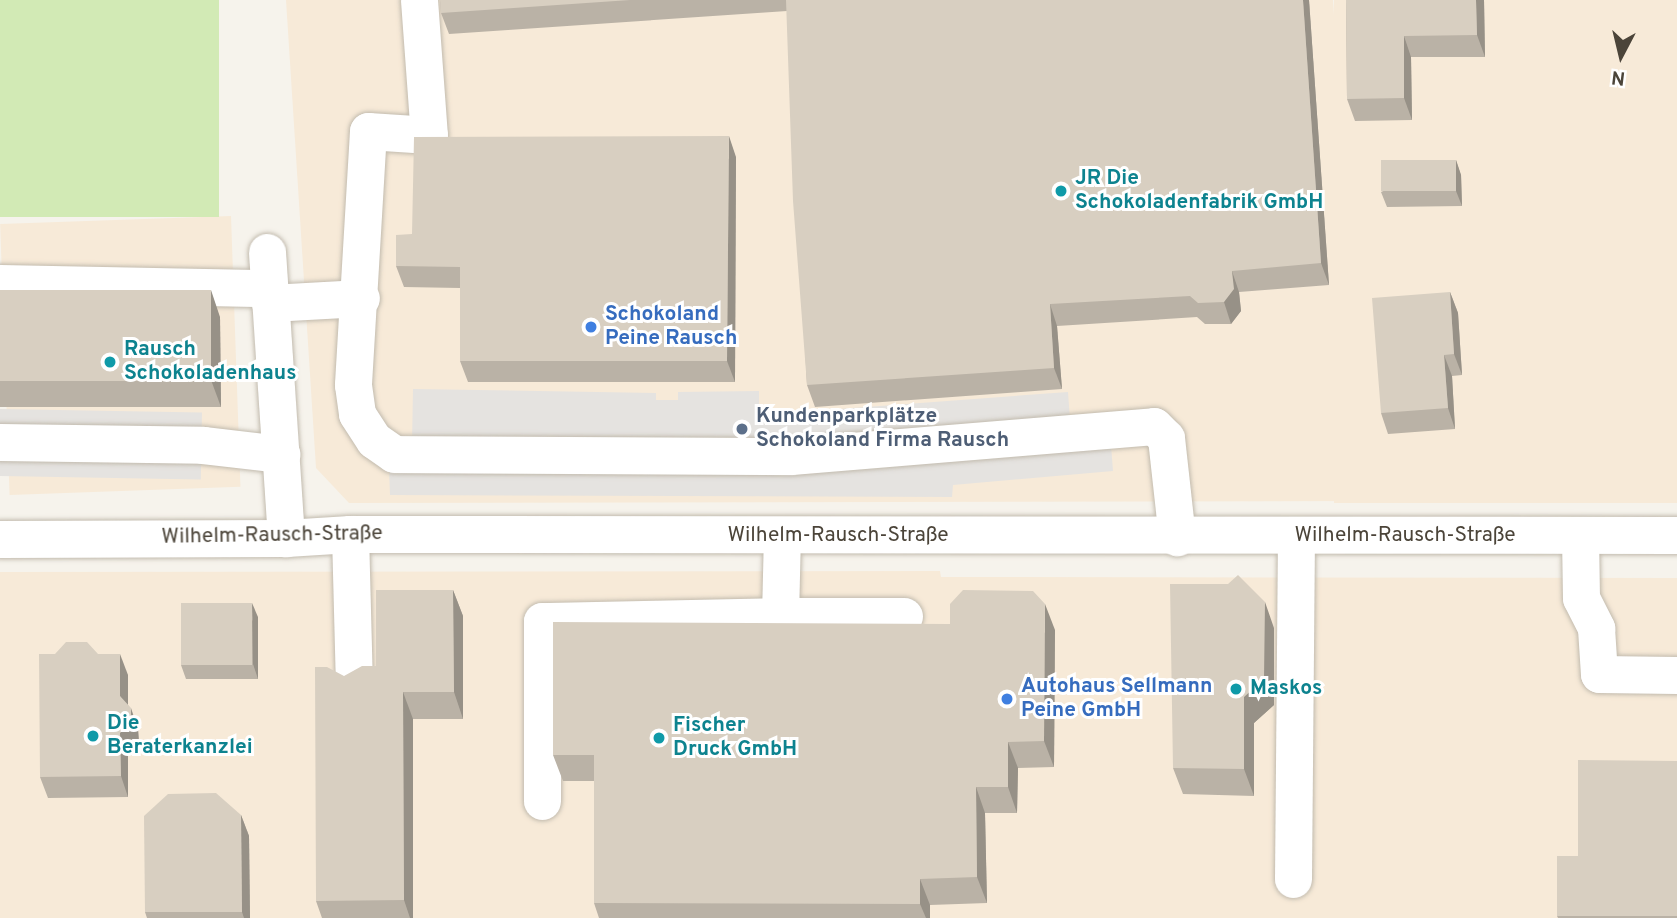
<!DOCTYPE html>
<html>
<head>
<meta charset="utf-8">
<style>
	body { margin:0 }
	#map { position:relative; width:1677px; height:918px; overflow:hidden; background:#f6f3ec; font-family:Overpass,sans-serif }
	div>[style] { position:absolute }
	.commercial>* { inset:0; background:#f7ead8; transform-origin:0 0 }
	.green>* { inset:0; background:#d2eab5; transform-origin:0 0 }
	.parking>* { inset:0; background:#e5e3e0; transform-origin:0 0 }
	.roads { filter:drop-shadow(0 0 2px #c2bbae) drop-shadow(0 0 2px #c2bbae) }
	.minor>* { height:37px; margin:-18.5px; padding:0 18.5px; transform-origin:18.5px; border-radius:18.5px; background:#fff }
	.wall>* { inset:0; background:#bab2a6 }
	.shaded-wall>* { inset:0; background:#979187 }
	.building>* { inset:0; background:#d8cfc1; transform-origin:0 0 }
	.dots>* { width:19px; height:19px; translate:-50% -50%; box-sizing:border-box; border:4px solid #fff; border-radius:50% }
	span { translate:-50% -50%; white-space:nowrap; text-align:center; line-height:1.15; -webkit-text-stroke:6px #fff; paint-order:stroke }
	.culture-label { font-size:21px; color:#0d838f; font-weight:700 }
	.left { translate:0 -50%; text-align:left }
	.shop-label { font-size:21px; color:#366cbe; font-weight:700 }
	.service-label { font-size:21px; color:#4e5e75; font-weight:700 }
	.street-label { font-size:21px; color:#4b4439 }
	.north { position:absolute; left:1586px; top:21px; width:70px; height:70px; -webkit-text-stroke:5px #fff; paint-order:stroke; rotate:187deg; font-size:19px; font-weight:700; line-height:28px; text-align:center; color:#4b4439 }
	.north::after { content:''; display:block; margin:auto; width:24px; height:32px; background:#4b4439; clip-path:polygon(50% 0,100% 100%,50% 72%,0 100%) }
</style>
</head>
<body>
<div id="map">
	<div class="commercial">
		<div style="clip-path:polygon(286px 0,1333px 0,1367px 501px,349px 503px,316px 468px)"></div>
		<div style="left:1334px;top:0;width:343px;height:503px"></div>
		<div style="left:231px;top:216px;width:271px;height:231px;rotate:88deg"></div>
		<div style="clip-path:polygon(940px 571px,941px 577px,1677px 578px,1677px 918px,0 918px,0 572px)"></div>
	</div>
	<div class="green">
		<div style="left:0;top:0;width:219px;height:217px"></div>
	</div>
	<div class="parking">
		<div style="clip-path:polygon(413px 389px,656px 393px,656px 400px,678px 400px,678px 392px,759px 391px,759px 415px,1068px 392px,1072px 447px,1111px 445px,1113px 471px,953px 485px,952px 497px,390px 495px,389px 469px,412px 444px)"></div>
		<div style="left:0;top:409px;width:202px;height:67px;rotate:1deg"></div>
	</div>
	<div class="roads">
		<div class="minor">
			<div style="left:419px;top:0;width:135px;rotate:85.8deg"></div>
			<div style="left:429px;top:135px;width:61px;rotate:-176.2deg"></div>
			<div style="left:368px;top:131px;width:254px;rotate:93.4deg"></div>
			<div style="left:353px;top:385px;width:29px;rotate:82deg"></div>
			<div style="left:357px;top:414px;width:31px;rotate:57deg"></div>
			<div style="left:374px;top:440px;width:24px;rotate:35deg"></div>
			<div style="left:394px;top:454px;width:397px;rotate:0.3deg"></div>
			<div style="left:791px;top:456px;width:364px;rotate:-4.7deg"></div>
			<div style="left:1154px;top:426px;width:17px;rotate:45deg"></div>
			<div style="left:1166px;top:438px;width:100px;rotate:83.7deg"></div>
			<div style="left:267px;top:252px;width:287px;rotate:86.2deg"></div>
			<div style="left:0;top:283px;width:269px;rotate:1.1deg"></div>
			<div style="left:270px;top:303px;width:91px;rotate:-3.1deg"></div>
			<div style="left:0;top:442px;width:203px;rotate:0.8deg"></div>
			<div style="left:203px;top:445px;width:79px;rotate:6.6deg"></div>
			<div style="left:350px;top:534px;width:148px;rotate:88.5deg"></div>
			<div style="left:1580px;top:535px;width:63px;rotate:89.1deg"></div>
			<div style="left:1581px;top:598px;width:34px;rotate:63deg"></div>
			<div style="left:1596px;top:628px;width:46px;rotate:86.3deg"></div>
			<div style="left:1599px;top:674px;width:78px;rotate:0.7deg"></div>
			<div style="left:0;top:539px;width:286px;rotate:-0.2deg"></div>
			<div style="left:286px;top:538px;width:64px;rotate:-3.6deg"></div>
			<div style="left:350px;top:534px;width:1327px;rotate:0.04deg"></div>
			<div style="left:780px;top:616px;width:124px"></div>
			<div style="left:542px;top:801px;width:180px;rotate:-90deg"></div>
			<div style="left:542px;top:621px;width:238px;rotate:-1.2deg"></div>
			<div style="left:780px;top:616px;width:81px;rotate:-88.6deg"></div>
			<div style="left:1293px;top:879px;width:343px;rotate:-89.5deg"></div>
		</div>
	</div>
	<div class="wall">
		<div style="clip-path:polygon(440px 0,1309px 0,1329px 285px,1239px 292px,1241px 311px,1231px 324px,1205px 324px,1197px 317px,1057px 326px,1062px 389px,815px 407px,807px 385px,787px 11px,449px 34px,441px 13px)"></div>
		<div style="clip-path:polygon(1346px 0,1484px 0,1485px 57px,1411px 57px,1412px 120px,1355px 121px,1347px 99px)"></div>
		<div style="clip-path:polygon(736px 157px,735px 382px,468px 382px,460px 361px,460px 288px,404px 287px,396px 266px,412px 234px)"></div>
		<div style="clip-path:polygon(1456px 160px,1461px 175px,1462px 206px,1387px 207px,1381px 192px)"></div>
		<div style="clip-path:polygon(0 290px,220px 317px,221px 407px,0 407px)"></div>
		<div style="clip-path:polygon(1450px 292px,1458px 313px,1462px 375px,1452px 376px,1455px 429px,1388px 434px,1381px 413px)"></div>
		<div style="clip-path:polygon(453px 590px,463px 616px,463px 719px,413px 719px,413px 918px,322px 918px,316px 901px,376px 666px)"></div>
		<div style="clip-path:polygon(258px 617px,258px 679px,186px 679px,181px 665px)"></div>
		<div style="clip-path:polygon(1274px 628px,1274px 705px,1254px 723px,1254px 796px,1183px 794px,1173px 768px)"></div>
		<div style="clip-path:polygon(1055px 630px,1054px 767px,1018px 768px,1017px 813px,985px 813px,987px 903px,930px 905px,930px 918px,599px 918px,594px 903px,594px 781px,563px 781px,553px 755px)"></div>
		<div style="clip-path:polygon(98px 654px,128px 675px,128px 705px,138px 729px,139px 743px,128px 754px,128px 797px,48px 798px,40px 777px)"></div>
		<div style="clip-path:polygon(1677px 761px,1677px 918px,1558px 918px,1557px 916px)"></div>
		<div style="clip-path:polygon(241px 815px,249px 836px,250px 918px,147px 918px,145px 912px)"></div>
	</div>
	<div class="shaded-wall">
		<div style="clip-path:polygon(1303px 0,1309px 0,1329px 285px,1321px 263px)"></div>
		<div style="clip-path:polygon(1476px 0,1484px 0,1485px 57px,1477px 35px)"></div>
		<div style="clip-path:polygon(1404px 36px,1411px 57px,1412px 120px,1404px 98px)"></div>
		<div style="clip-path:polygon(729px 136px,736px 157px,735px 382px,727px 361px)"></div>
		<div style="clip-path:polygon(1456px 160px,1461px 175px,1462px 206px,1456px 191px)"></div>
		<div style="clip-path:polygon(1232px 271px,1239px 292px,1241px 311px,1231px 324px,1224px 302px)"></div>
		<div style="clip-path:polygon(211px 290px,220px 317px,221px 407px,211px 380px)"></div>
		<div style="clip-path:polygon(1450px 292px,1458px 313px,1462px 375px,1454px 354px)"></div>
		<div style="clip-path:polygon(1050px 304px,1057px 326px,1062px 389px,1054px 368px)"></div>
		<div style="clip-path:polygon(1444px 355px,1452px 376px,1455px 429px,1448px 408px)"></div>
		<div style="clip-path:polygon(453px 590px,463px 616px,463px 719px,454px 692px)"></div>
		<div style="clip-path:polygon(1265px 602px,1274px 628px,1274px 705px,1254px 723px,1254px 796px,1244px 769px,1244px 697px)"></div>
		<div style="clip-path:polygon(252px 603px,258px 617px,258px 679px,253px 664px)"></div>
		<div style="clip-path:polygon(1045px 604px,1055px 630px,1054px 767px,1044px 741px)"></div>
		<div style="clip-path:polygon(120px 654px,128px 675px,128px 717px,120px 696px)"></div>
		<div style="clip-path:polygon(403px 692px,413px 719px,413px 918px,410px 918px,404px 900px)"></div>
		<div style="clip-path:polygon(131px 708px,138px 729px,139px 743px,128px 754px,128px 797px,121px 776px,120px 733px)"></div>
		<div style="clip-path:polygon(1008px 742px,1018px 768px,1017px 813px,1008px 787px)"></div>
		<div style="clip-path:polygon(976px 787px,985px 813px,987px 903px,977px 877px)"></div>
		<div style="clip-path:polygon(241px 815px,249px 836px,250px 918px,244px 918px,242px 912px)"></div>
		<div style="clip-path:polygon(920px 879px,930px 905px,930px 918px,926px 918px,920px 904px)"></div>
	</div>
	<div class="building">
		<div style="clip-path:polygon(440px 0,630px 0,441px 13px)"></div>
		<div style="clip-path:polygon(786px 0,1303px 0,1321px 263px,1232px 271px,1234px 289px,1224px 302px,1198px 303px,1190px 296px,1050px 304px,1054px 368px,807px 385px,793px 201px)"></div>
		<div style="clip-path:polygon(1346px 0,1476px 0,1477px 35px,1404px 36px,1404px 98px,1347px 99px)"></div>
		<div style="clip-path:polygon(729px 136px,727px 361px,460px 361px,460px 267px,396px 266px,396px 235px,412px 234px,414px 137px)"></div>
		<div style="left:1456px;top:160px;width:31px;height:75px;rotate:90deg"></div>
		<div style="left:0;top:290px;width:211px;height:91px"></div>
		<div style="clip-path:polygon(1450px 292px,1454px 354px,1444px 355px,1448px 408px,1381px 413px,1372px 298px)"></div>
		<div style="clip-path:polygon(1238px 575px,1265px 602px,1264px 679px,1244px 697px,1244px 769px,1173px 768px,1170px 584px,1228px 584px)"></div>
		<div style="clip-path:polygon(376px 590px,453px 590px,454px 692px,403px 692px,404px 900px,316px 901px,315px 667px,327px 667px,344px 676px,362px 666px,376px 666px)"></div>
		<div style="clip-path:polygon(963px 590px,1033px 591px,1045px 604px,1044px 741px,1008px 742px,1008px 787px,976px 787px,977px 877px,920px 879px,920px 904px,594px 903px,594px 755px,553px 755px,553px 622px,950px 624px,950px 604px)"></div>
		<div style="left:181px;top:603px;width:71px;height:62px"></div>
		<div style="clip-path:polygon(66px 642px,87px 642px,98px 654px,120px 654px,120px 696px,131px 708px,131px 722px,120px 733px,121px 776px,40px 777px,39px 654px,55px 654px)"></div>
		<div style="clip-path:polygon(1578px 760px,1677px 761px,1677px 916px,1557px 916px,1557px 856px,1578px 856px)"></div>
		<div style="clip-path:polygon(216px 793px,241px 815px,242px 912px,145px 912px,144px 816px,168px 794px)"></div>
	</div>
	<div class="dots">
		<div style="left:1061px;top:191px;background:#0f9aa8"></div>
		<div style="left:591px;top:327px;background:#3f7fe0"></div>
		<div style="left:110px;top:362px;background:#0f9aa8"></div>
		<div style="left:742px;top:429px;background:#5c6f8a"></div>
		<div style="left:1236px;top:689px;background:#0f9aa8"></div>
		<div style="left:1007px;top:699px;background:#3f7fe0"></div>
		<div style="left:93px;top:736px;background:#0f9aa8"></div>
		<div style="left:659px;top:738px;background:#0f9aa8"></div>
	</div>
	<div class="culture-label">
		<span class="left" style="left:1075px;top:191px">JR Die<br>Schokoladenfabrik GmbH</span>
		<span class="left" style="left:124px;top:362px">Rausch<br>Schokoladenhaus</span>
		<span class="left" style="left:1250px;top:689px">Maskos</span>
		<span class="left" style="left:107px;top:736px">Die<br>Beraterkanzlei</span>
		<span class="left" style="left:673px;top:738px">Fischer<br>Druck GmbH</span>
	</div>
	<div class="shop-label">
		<span class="left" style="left:605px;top:327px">Schokoland<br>Peine Rausch</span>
		<span class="left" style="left:1021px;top:699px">Autohaus Sellmann<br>Peine GmbH</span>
	</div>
	<div class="service-label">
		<span class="left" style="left:756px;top:429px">Kundenparkplätze<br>Schokoland Firma Rausch</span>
	</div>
	<div class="street-label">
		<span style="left:272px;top:536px;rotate:-1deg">Wilhelm-Rausch-Straße</span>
		<span style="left:838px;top:536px">Wilhelm-Rausch-Straße</span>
		<span style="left:1405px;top:536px">Wilhelm-Rausch-Straße</span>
	</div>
	<div class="north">N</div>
</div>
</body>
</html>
